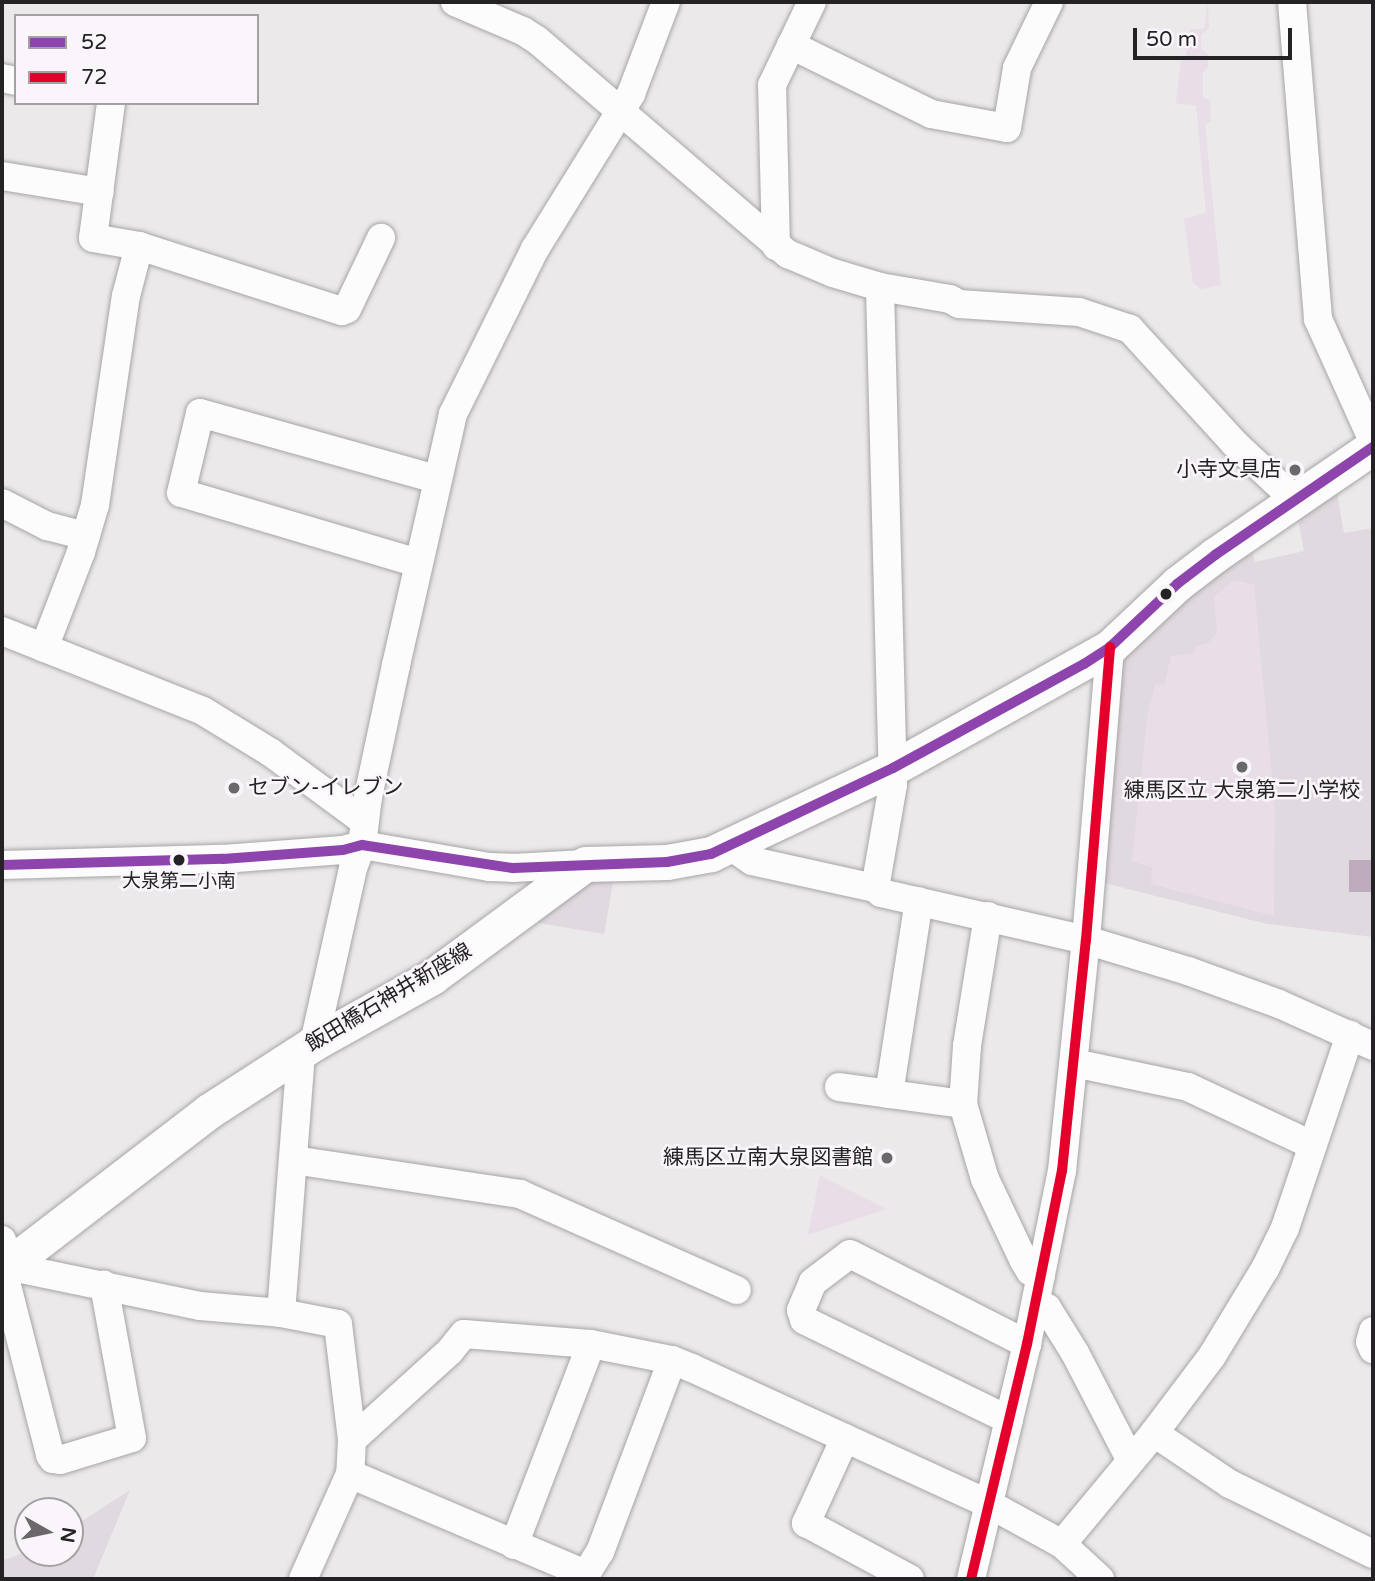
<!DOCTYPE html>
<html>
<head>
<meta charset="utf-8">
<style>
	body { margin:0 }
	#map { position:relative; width:1375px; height:1581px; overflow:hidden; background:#ece9eb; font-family:"Varela Round","Noto Sans JP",sans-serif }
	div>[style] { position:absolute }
	.built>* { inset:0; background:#e0d9df }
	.green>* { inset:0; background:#e9dde8 }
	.water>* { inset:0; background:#beabbd; transform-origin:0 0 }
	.roads { filter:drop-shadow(0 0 2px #a7a5a6) drop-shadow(0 0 2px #a7a5a6) }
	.minor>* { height:28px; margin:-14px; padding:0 14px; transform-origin:14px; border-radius:14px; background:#fcfcfc }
	.major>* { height:35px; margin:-17.5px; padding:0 17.5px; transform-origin:17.5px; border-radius:17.5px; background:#fcfcfc }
	.bus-1>* { height:10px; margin:-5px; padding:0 5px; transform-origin:5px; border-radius:5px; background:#8e44ad }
	.bus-2>* { height:10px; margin:-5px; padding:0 5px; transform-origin:5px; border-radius:5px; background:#e4002b }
	.dots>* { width:19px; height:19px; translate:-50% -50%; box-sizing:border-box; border:4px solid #faf5fa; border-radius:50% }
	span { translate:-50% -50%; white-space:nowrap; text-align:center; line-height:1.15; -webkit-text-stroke:5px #faf5fa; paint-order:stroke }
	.bus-label { font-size:19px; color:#242224 }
	.poi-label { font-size:21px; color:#242224 }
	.right { translate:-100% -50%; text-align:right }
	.left { translate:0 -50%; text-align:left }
	.street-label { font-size:21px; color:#242224 }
	.frame { position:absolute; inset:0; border:4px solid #242224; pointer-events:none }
	.legend { position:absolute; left:14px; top:14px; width:245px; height:91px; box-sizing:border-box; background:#faf5fa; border:2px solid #a4a1a4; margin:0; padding:9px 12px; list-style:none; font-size:21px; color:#242224 }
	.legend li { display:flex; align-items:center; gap:14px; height:35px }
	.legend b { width:35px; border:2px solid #a4a1a4 }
	.north { position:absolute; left:14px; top:1497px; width:70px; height:70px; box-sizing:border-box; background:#faf5fa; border:2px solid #a4a1a4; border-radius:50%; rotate:99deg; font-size:19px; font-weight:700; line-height:28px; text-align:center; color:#242224 }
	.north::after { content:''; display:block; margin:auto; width:24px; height:32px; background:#6a686a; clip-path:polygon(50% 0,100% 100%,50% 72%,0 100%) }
	.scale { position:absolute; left:1133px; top:28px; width:159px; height:32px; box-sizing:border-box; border:4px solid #242224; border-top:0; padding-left:9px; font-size:21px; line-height:24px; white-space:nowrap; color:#242224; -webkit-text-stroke:5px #faf5fa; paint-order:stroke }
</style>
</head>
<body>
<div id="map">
	<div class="built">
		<div style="clip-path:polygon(1336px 488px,1344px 533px,1373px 528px,1373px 937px,1267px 924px,1100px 882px,1123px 652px,1198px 586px,1252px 550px,1255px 562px,1304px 551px,1297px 514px)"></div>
		<div style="clip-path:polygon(605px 876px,613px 882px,604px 934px,539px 923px,542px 907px,583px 877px)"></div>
		<div style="clip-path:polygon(130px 1490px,93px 1579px,2px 1579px,2px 1561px,28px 1551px,70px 1553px,70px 1529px)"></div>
	</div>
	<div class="green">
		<div style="clip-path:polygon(1208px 2px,1209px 28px,1201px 35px,1201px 49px,1208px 54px,1208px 67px,1203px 72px,1203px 97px,1210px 101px,1211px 122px,1205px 124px,1221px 285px,1201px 289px,1193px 283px,1184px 219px,1206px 213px,1196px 105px,1176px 104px,1181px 59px,1185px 60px,1190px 29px,1204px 29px)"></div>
		<div style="clip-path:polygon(1234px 580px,1254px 585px,1275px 809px,1274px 916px,1151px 884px,1152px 868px,1132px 861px,1147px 718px,1155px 684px,1164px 685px,1171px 656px,1193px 654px,1195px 647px,1208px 643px,1217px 632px,1214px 596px)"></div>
		<div style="clip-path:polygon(820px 1175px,823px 1177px,887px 1209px,808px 1235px)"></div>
	</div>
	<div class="water">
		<div style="left:1349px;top:860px;width:24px;height:32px"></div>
	</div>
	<div class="roads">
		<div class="minor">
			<div style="left:455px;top:2px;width:74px;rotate:23.1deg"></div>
			<div style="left:523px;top:31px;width:17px;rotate:33deg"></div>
			<div style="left:537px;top:40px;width:330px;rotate:40.5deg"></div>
			<div style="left:788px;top:254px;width:49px;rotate:22.9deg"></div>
			<div style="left:833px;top:273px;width:49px;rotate:16.6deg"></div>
			<div style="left:880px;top:287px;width:71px;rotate:9.7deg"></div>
			<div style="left:950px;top:299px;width:10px;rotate:29deg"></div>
			<div style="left:959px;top:304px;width:120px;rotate:3.8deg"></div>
			<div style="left:1079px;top:312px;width:54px;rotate:18.4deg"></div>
			<div style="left:1130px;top:329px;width:154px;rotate:47.6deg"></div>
			<div style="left:1234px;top:443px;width:82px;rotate:43deg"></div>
			<div style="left:1292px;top:2px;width:318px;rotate:85.3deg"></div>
			<div style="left:1318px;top:319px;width:134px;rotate:65.7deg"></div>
			<div style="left:791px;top:45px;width:156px;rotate:26.2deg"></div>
			<div style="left:931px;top:114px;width:77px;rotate:10.4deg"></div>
			<div style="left:1007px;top:128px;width:61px;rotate:-80.5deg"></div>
			<div style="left:1017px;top:68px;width:73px;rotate:-64.1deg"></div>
			<div style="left:2px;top:78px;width:14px;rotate:12deg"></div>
			<div style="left:111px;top:103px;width:136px;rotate:97.6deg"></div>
			<div style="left:93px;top:238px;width:47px;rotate:9.9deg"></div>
			<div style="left:139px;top:246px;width:213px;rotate:17.8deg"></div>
			<div style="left:342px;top:311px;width:5px;rotate:-22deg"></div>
			<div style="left:347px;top:309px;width:79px;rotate:-64.4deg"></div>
			<div style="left:2px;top:176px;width:99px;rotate:9.3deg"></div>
			<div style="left:776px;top:246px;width:161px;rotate:-91.4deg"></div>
			<div style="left:772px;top:85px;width:92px;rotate:-64.3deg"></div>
			<div style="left:2px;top:503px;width:51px;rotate:27.1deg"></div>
			<div style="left:47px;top:526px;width:40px;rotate:14.4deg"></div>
			<div style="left:418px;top:563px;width:247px;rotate:-163.5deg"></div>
			<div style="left:181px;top:493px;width:82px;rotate:-76.6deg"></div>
			<div style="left:200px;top:413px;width:246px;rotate:15.6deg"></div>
			<div style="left:2px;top:631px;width:216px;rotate:21.7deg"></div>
			<div style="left:203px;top:711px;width:79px;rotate:31.5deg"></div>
			<div style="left:270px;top:752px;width:108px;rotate:36.3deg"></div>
			<div style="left:357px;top:816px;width:8px;rotate:7deg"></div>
			<div style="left:44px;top:648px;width:103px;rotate:-68.9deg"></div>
			<div style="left:81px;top:552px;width:49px;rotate:-73.4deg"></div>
			<div style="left:95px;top:505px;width:211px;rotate:-81.6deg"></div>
			<div style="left:126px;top:296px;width:52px;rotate:-75.4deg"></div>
			<div style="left:729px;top:845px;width:28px;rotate:35deg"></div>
			<div style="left:752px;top:861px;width:126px;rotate:12.4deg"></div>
			<div style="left:875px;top:888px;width:8px;rotate:40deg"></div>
			<div style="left:881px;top:893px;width:210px;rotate:12.9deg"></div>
			<div style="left:1086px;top:940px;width:107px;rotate:16.9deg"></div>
			<div style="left:1188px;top:971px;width:97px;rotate:19.9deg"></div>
			<div style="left:1279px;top:1004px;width:103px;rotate:24.1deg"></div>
			<div style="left:2px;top:865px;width:221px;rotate:-1.6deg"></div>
			<div style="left:223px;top:859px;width:120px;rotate:-4.3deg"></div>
			<div style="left:343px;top:850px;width:20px;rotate:-15deg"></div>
			<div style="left:362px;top:845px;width:129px;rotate:9.8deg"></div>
			<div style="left:489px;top:867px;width:24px;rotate:2deg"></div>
			<div style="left:513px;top:868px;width:72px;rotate:-3.2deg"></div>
			<div style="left:875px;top:888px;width:105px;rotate:-80.1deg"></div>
			<div style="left:893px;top:785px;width:498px;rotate:-91.5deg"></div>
			<div style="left:988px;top:916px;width:132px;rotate:99.2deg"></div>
			<div style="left:967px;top:1046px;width:58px;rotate:93.9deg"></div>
			<div style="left:963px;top:1104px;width:78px;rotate:73.7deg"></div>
			<div style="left:985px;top:1179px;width:91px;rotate:64.6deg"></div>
			<div style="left:1024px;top:1261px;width:12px;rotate:59deg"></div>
			<div style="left:1030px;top:1271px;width:12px;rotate:24deg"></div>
			<div style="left:314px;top:1043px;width:179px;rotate:-77.4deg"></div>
			<div style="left:353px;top:868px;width:25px;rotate:-69deg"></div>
			<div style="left:362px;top:845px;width:48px;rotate:-82.9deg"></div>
			<div style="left:368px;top:797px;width:135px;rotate:-78deg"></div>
			<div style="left:396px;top:665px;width:257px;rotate:-77.2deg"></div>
			<div style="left:453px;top:414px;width:184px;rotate:-63.6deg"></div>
			<div style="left:535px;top:249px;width:182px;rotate:-58.2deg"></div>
			<div style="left:631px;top:94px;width:98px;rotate:-69.2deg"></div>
			<div style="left:1074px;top:1063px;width:116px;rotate:11.9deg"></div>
			<div style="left:1188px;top:1087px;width:137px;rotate:25.1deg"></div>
			<div style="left:839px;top:1087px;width:125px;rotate:7.8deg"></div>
			<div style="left:889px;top:1094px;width:195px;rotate:-81.2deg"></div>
			<div style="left:293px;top:1160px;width:230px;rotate:8.5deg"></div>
			<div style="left:520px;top:1194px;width:237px;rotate:23.9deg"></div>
			<div style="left:2px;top:1240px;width:26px;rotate:79deg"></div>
			<div style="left:7px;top:1266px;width:197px;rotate:11.7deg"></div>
			<div style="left:200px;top:1306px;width:81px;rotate:4.9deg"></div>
			<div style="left:281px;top:1313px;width:58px;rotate:10.9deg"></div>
			<div style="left:338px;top:1324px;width:117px;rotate:83.1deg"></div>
			<div style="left:352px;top:1440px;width:34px;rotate:93deg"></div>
			<div style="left:350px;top:1474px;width:115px;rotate:114.1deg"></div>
			<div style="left:3px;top:1270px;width:191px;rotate:75.7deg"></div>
			<div style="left:50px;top:1455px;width:5px;rotate:53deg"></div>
			<div style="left:53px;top:1459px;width:7px;rotate:8deg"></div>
			<div style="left:60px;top:1460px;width:75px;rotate:-17deg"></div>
			<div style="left:132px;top:1438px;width:156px;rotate:-100.4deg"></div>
			<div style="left:1036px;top:1303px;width:12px;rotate:24deg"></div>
			<div style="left:1047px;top:1308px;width:53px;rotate:58.1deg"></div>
			<div style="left:1075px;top:1353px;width:119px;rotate:62.6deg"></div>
			<div style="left:281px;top:1313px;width:263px;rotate:-85.6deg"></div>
			<div style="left:1373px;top:1331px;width:11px;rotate:105deg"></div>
			<div style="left:1370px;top:1342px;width:8px;rotate:67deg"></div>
			<div style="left:1009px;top:1420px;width:228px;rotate:-154deg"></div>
			<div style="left:804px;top:1320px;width:10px;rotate:-107deg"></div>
			<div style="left:801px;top:1310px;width:30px;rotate:-67deg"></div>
			<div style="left:813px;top:1282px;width:46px;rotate:-37.1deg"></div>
			<div style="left:850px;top:1254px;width:199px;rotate:27deg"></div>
			<div style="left:1154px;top:1433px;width:92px;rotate:33.9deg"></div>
			<div style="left:1230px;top:1484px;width:159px;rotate:26.1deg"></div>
			<div style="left:845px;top:1438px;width:94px;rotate:114.6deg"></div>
			<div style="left:806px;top:1523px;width:118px;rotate:28.3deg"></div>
			<div style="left:352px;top:1440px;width:132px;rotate:-42.2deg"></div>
			<div style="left:450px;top:1351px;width:22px;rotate:-51deg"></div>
			<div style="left:464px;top:1334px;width:127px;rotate:4.5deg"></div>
			<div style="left:591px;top:1344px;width:83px;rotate:11.2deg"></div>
			<div style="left:672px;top:1360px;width:22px;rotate:22deg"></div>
			<div style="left:692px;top:1368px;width:327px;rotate:24.6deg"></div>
			<div style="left:989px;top:1504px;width:83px;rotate:28.7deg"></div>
			<div style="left:1062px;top:1544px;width:52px;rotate:42.6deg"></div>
			<div style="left:350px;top:1474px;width:256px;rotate:23deg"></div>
			<div style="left:586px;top:1574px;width:26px;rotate:-58deg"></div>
			<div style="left:600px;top:1552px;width:205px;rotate:-69.4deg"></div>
			<div style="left:1062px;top:1544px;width:144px;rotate:-50.3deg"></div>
			<div style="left:1154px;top:1433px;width:96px;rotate:-53deg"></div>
			<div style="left:1212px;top:1356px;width:102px;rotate:-58.7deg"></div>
			<div style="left:1265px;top:1269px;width:46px;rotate:-64deg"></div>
			<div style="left:1285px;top:1228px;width:204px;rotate:-71.4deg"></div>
			<div style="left:514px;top:1545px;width:215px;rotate:-69deg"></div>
			<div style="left:971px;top:1579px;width:242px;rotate:-76.6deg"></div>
			<div style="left:1027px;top:1344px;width:177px;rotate:-78.6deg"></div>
			<div style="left:1062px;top:1171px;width:232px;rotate:-84.1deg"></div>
			<div style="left:1086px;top:940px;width:294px;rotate:-85.3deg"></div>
		</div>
		<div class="major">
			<div style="left:2px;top:1270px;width:261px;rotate:-37.5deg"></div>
			<div style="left:209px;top:1111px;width:125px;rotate:-32.9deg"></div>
			<div style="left:314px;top:1043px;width:135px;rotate:-29.2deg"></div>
			<div style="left:432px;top:977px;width:190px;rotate:-36.4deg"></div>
			<div style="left:585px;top:864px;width:82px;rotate:-1.4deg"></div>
			<div style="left:667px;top:862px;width:45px;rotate:-10.3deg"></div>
			<div style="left:711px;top:854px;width:201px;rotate:-25.3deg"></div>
			<div style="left:893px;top:768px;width:248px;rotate:-29.1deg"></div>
			<div style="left:1110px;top:647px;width:92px;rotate:-43.2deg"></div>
			<div style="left:1177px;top:584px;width:48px;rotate:-37.3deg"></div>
			<div style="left:1215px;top:555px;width:191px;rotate:-34.4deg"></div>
		</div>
	</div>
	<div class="bus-1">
		<div style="left:2px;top:865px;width:221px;rotate:-1.6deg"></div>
		<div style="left:223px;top:859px;width:120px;rotate:-4.3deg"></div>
		<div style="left:343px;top:850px;width:20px;rotate:-15deg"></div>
		<div style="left:362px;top:845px;width:153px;rotate:8.7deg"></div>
		<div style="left:513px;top:868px;width:154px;rotate:-2.2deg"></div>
		<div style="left:667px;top:862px;width:45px;rotate:-10.3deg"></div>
		<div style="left:711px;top:854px;width:201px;rotate:-25.3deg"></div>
		<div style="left:893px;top:768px;width:217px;rotate:-28.6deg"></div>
		<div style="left:1084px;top:664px;width:31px;rotate:-33deg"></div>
		<div style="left:1110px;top:647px;width:92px;rotate:-43.2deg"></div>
		<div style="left:1177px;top:584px;width:48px;rotate:-37.3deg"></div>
		<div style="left:1215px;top:555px;width:191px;rotate:-34.4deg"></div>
	</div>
	<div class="bus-2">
		<div style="left:971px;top:1579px;width:242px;rotate:-76.6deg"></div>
		<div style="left:1027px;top:1344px;width:177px;rotate:-78.6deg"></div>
		<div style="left:1062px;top:1171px;width:232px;rotate:-84.1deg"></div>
		<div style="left:1086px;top:940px;width:294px;rotate:-85.3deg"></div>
	</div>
	<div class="dots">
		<div style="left:1295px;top:470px;background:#6a686a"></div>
		<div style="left:1166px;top:594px;background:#242224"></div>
		<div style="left:1242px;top:767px;background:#6a686a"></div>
		<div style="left:234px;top:788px;background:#6a686a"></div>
		<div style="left:179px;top:860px;background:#242224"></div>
		<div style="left:887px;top:1158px;background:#6a686a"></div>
	</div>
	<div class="bus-label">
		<span style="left:179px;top:882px">大泉第二小南</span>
	</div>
	<div class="poi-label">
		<span class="right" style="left:1281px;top:470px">小寺文具店</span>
		<span class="left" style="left:248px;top:788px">セブン-イレブン</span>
		<span style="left:1242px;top:791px">練馬区立 大泉第二小学校</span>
		<span class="right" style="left:873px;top:1158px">練馬区立南大泉図書館</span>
	</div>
	<div class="street-label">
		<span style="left:389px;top:998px;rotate:-31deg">飯田橋石神井新座線</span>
	</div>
	<div class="frame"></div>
	<ul class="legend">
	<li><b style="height:9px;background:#8e44ad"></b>52</li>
	<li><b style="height:9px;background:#e4002b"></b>72</li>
	</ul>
	<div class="north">N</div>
	<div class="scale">50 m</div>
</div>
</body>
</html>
